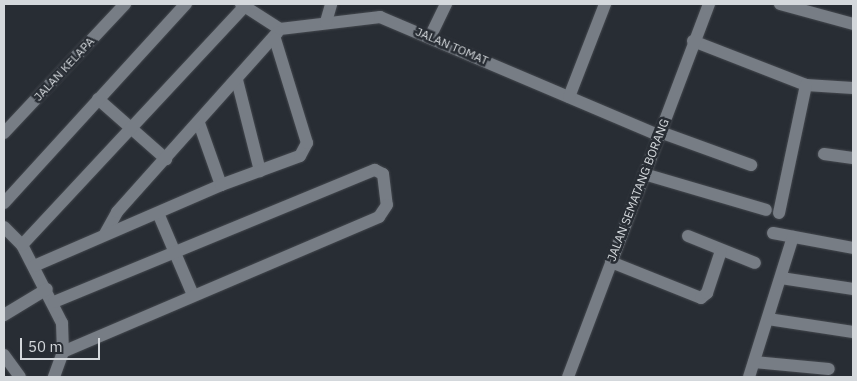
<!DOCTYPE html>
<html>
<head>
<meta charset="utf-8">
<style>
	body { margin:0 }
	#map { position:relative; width:857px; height:381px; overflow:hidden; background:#282d34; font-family:"IBM Plex Sans",sans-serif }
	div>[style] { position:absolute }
	.roads { filter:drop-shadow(0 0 1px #44484e) drop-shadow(0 0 1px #44484e) }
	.minor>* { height:12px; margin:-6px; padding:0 6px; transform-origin:6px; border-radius:6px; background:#777d85 }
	span { translate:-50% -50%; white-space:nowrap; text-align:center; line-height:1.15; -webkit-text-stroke:5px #282d34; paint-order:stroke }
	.street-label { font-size:12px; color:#d4d8dc }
	.frame { position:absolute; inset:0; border:5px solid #d4d8dc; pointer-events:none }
	.scale { position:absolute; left:20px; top:338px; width:80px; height:22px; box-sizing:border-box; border:2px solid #d4d8dc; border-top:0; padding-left:6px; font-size:15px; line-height:18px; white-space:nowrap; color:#d4d8dc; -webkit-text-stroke:4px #282d34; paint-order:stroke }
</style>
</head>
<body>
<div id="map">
	<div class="roads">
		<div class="minor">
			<div style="left:241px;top:4px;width:46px;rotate:32.7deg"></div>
			<div style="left:280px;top:29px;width:101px;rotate:-6.8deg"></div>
			<div style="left:380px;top:17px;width:302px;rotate:23deg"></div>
			<div style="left:780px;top:4px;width:76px;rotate:15.3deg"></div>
			<div style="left:326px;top:22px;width:19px;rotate:-74deg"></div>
			<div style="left:430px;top:37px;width:37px;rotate:-64deg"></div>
			<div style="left:693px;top:41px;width:121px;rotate:21.3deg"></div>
			<div style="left:806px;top:85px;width:47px;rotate:3.7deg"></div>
			<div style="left:237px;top:80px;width:94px;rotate:75.8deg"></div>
			<div style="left:569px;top:97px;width:100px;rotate:-68.8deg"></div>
			<div style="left:98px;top:99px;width:91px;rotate:41.4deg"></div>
			<div style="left:199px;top:123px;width:66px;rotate:70.5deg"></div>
			<div style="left:660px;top:132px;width:97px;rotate:19.9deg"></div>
			<div style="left:4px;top:133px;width:177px;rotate:-46.8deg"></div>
			<div style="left:824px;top:154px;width:29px;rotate:8deg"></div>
			<div style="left:644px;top:174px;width:127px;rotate:16.4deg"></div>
			<div style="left:4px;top:203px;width:270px;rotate:-47.6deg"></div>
			<div style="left:158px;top:213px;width:89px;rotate:66.9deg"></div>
			<div style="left:779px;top:213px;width:131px;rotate:-78.1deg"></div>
			<div style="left:4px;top:227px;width:25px;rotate:45deg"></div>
			<div style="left:22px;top:245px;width:88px;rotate:62.9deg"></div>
			<div style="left:62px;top:323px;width:29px;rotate:88deg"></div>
			<div style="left:63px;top:352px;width:27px;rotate:110deg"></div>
			<div style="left:773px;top:233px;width:81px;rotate:10.6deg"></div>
			<div style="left:105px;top:234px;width:25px;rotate:-61deg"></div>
			<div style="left:117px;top:212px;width:241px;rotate:-48.2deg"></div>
			<div style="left:688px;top:236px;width:72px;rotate:21.9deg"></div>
			<div style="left:22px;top:245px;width:325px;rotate:-47deg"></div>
			<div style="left:611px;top:262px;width:97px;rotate:21.8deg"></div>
			<div style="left:701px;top:298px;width:8px;rotate:-40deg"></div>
			<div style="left:707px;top:293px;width:44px;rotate:-71.6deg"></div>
			<div style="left:34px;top:266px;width:204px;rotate:-23.4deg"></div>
			<div style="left:221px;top:185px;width:84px;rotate:-20.2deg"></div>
			<div style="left:300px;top:156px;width:15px;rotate:-62deg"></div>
			<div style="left:307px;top:143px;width:109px;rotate:-107.1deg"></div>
			<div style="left:781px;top:278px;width:73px;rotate:8.7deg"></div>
			<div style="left:54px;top:302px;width:347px;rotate:-22.4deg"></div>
			<div style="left:375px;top:170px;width:9px;rotate:27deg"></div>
			<div style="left:383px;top:174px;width:31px;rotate:83deg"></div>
			<div style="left:387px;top:205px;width:14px;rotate:124deg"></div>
			<div style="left:379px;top:217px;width:344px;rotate:156.9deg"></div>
			<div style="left:4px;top:315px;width:50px;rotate:-31.2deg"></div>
			<div style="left:768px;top:319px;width:86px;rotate:8.7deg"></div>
			<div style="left:4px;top:355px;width:27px;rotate:54deg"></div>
			<div style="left:754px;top:362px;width:75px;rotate:5.3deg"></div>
			<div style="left:568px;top:377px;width:399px;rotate:-69.3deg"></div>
			<div style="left:749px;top:377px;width:147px;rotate:-72.6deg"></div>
		</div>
	</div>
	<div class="street-label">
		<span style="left:452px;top:46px;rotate:23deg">JALAN TOMAT</span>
		<span style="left:64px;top:69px;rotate:-47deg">JALAN KELAPA</span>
		<span style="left:638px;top:190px;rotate:-69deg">JALAN SEMATANG BORANG</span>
	</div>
	<div class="frame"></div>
	<div class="scale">50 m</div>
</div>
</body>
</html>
